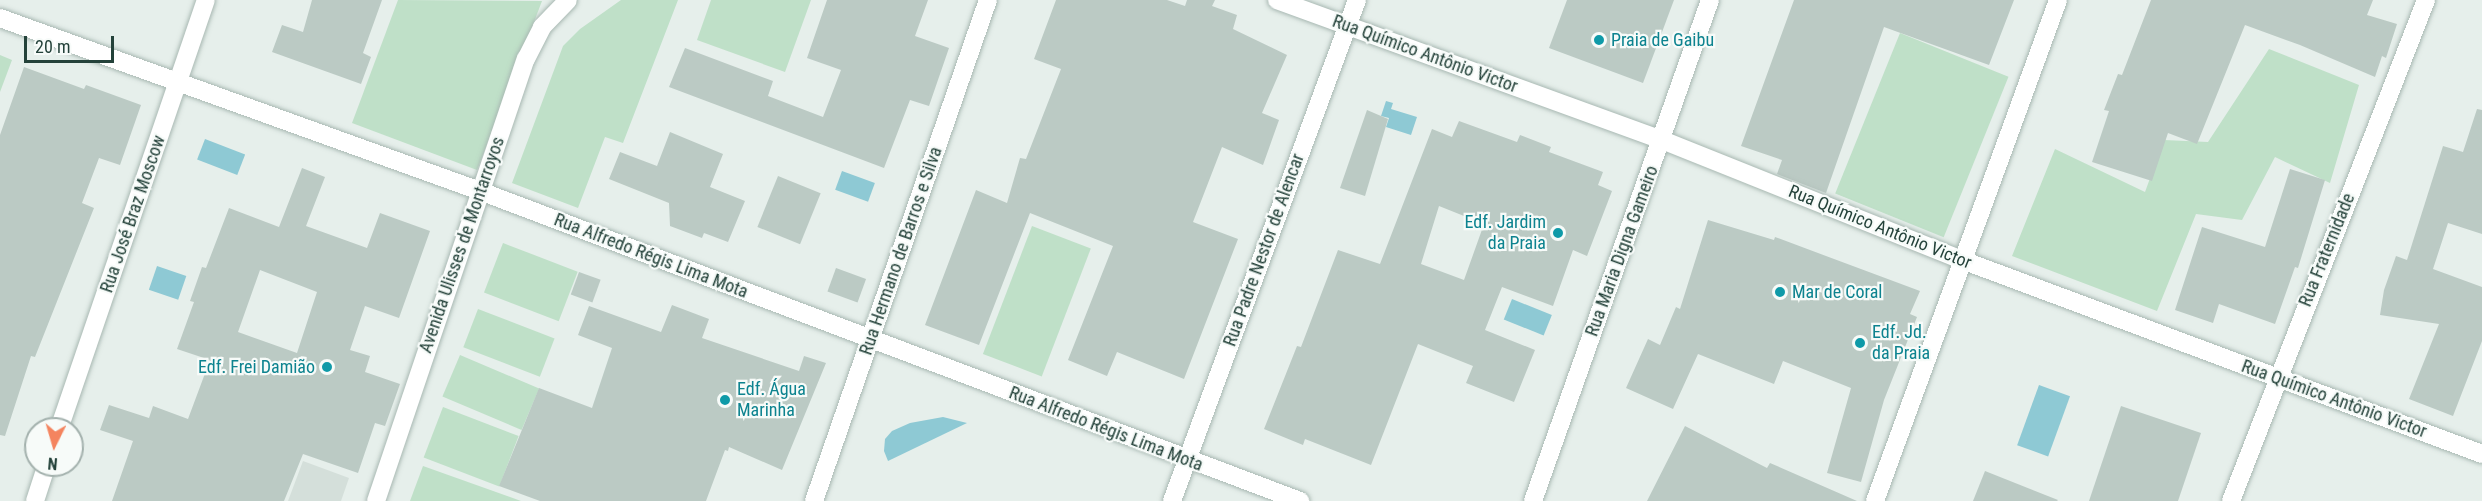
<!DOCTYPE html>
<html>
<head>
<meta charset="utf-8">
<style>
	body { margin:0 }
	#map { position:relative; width:2482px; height:501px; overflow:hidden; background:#e6efeb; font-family:"Roboto Condensed",sans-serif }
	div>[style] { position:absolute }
	.built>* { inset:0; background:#d4dfda }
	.green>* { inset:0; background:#bfe0c8; transform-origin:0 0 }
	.water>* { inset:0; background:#8ec9d4; transform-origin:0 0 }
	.building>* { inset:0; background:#bbcac4; transform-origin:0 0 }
	.roads { filter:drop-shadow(0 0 2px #a8b8b2) drop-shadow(0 0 2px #a8b8b2) }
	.street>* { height:18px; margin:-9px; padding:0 9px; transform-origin:9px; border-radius:9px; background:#fff }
	.secondary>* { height:18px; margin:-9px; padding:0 9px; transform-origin:9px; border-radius:9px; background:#fff }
	.dots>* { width:16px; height:16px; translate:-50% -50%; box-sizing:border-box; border:3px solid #f7fbf9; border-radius:50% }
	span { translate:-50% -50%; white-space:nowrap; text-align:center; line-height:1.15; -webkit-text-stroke:4.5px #f7fbf9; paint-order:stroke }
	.culture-label { font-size:18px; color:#0d838f }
	.left { translate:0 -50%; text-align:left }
	.right { translate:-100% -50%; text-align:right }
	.street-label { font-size:18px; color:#24423a }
	.north { position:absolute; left:24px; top:417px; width:60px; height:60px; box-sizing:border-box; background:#f7fbf9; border:2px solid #a3b1ad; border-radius:50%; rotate:185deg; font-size:16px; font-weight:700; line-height:24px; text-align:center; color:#24423a }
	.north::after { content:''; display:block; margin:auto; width:21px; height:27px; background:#f4845f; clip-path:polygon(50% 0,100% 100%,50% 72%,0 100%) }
	.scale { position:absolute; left:24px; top:36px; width:90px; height:27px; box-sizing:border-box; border:3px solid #24423a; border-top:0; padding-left:8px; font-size:18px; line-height:21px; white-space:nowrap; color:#24423a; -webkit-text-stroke:4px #f7fbf9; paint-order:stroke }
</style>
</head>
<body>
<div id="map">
	<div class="built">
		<div style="clip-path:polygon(303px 461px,349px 478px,341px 501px,288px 501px)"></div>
	</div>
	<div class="green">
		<div style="clip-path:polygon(398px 0,542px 1px,477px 170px,352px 123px)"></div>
		<div style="clip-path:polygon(621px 0,678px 0,623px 143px,605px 137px,578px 208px,512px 183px,563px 46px,580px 29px)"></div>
		<div style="clip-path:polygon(711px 0,811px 0,785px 72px,697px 40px)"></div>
		<div style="left:1900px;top:33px;width:117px;height:173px;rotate:22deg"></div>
		<div style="clip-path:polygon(2269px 49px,2359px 85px,2330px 183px,2275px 157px,2242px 220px,2196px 214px,2157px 311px,2012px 256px,2055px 149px,2145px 192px,2164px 140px,2208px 142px)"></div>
		<div style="clip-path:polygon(0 55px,12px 60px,0 92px)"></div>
		<div style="left:1032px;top:226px;width:63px;height:137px;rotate:21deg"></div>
		<div style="left:503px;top:243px;width:80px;height:53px;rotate:21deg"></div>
		<div style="left:478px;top:309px;width:82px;height:41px;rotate:21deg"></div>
		<div style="left:460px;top:355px;width:86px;height:45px;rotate:23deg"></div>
		<div style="left:443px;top:407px;width:81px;height:54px;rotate:21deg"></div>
		<div style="clip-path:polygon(423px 466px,521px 501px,410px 501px)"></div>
	</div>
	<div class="water">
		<div style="clip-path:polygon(1386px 101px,1393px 103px,1391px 109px,1417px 117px,1411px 135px,1386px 127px,1389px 118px,1381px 116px)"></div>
		<div style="left:205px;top:139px;width:43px;height:22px;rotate:21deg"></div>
		<div style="left:842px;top:171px;width:35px;height:20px;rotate:20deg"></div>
		<div style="left:157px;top:266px;width:31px;height:25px;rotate:19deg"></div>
		<div style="left:1512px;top:299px;width:43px;height:22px;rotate:22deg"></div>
		<div style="left:2039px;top:385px;width:33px;height:64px;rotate:20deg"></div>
		<div style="clip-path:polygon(943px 417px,967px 423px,888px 461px,884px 451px,885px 439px,892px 431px,910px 423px)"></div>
	</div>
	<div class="building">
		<div style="clip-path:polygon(312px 0,382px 0,363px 53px,371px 57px,361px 84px,272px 52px,282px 25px,303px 32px)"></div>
		<div style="clip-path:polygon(827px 0,928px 0,915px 36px,949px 48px,929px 106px,910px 100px,884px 168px,669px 87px,685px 48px,773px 81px,768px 96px,823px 117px,841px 70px,807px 58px)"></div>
		<div style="clip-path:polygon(1056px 0,1167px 0,1185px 6px,1187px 0,1215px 0,1212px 6px,1237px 15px,1233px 29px,1287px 55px,1262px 113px,1279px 120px,1263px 165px,1222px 147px,1193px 222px,1238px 239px,1184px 379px,1117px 352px,1107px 376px,1068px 360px,1113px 246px,1030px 213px,979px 345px,925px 325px,976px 190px,1007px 203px,1020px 158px,1026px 159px,1061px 69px,1034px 59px)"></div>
		<div style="clip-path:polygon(1567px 0,1674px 0,1643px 83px,1549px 48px)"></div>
		<div style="clip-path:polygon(1794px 0,2014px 0,1989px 65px,1884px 27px,1826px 193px,1777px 174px,1782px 160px,1741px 146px)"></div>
		<div style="clip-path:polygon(2151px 0,2373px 0,2367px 15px,2397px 24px,2386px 58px,2382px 56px,2375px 77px,2300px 45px,2245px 25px,2197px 144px,2168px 133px,2152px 181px,2092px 162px,2109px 111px,2104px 110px,2118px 74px,2122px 75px)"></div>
		<div style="clip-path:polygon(24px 67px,84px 89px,86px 85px,141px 105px,120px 165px,99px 158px,82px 203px,94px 208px,35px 357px,31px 356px,5px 436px,0 435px,0 135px)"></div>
		<div style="clip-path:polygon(2477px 109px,2482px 110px,2482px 234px,2448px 223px,2433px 269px,2482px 287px,2482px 341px,2453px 416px,2409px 399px,2439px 324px,2380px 315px,2384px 290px,2396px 256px,2407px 260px,2443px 146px,2463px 152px)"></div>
		<div style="clip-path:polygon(1367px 110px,1388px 119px,1365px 196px,1340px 188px)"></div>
		<div style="clip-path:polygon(evenodd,1459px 121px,1517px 142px,1520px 135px,1551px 147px,1549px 152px,1603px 172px,1598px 185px,1612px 191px,1587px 256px,1573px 250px,1553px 306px,1502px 287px,1485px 330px,1535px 350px,1514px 402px,1466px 383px,1473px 366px,1418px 344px,1371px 465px,1305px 439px,1303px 445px,1264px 429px,1297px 346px,1301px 347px,1338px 250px,1380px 264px,1432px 129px,1452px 137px,1459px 121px,1439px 206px,1484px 224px,1464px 280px,1421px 264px,1439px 206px)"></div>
		<div style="clip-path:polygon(670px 132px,723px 154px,710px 187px,745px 201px,728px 242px,704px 233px,702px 238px,670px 226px,669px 203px,609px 179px,620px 152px,657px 166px)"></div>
		<div style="clip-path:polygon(evenodd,302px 168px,325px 177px,306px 226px,367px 248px,380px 213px,430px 231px,399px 318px,365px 306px,350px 350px,370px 356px,365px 372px,400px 384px,385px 426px,375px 423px,358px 473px,303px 454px,284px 501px,112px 501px,133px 441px,100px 430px,109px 405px,149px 418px,153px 406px,188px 419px,210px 360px,177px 349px,194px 302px,190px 301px,202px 267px,206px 268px,229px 208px,279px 227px,302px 168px,260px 270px,317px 292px,297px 353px,238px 332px,260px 270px)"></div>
		<div style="clip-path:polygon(2290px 169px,2325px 180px,2298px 268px,2295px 267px,2275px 324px,2219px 304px,2213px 323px,2175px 310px,2202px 227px,2265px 247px)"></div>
		<div style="left:778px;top:176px;width:46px;height:55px;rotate:22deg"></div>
		<div style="clip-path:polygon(1708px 220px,1774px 240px,1775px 237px,1920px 291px,1910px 314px,1917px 317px,1884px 400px,1861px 482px,1827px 473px,1851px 388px,1783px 361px,1774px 384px,1698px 354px,1673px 409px,1626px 388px,1648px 339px,1660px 345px,1676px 307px,1680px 309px)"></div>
		<div style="left:836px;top:268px;width:32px;height:25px;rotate:20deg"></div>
		<div style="left:579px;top:272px;width:23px;height:24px;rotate:20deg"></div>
		<div style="clip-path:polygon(672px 305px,709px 319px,702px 338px,799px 371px,804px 356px,826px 363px,782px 470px,729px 447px,728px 451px,725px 450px,706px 501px,540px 501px,499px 486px,539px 388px,592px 408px,612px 348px,578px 335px,589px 306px,661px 332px)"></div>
		<div style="clip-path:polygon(2121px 406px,2201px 433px,2178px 501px,2089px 501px)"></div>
		<div style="clip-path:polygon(1685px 426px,1767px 468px,1770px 463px,1857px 501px,1647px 501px)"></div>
		<div style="clip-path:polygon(1985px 471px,2058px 500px,2057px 501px,1973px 501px)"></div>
	</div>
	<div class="roads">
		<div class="street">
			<div style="left:1277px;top:0;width:410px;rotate:20deg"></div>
			<div style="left:1662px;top:140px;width:323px;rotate:21.8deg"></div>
			<div style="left:1962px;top:260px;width:555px;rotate:20.46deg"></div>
			<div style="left:0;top:18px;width:510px;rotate:19.82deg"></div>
			<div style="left:480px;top:191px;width:877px;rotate:20.71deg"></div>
			<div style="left:59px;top:429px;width:453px;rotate:-71.1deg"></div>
			<div style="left:35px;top:501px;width:38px;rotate:-72deg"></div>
			<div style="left:814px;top:501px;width:530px;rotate:-70.85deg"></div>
			<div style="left:1172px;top:501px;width:534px;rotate:-69.73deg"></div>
			<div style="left:1533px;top:501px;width:531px;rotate:-70.54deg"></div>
			<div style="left:1875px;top:501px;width:533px;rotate:-69.93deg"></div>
			<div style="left:2231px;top:501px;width:538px;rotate:-68.73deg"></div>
		</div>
		<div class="secondary">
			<div style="left:376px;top:501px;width:467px;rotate:-71.3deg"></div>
			<div style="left:526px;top:59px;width:36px;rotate:-63deg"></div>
			<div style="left:542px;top:27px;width:37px;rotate:-46deg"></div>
		</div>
	</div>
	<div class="dots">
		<div style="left:1599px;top:40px;background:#0f9aa8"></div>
		<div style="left:1558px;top:233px;background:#0f9aa8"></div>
		<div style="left:1780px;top:292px;background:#0f9aa8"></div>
		<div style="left:1860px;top:343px;background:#0f9aa8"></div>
		<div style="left:327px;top:367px;background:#0f9aa8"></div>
		<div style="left:725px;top:400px;background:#0f9aa8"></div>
	</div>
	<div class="culture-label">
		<span class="left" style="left:1611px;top:40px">Praia de Gaibu</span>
		<span class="right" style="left:1546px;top:233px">Edf. Jardim<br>da Praia</span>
		<span class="left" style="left:1792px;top:292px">Mar de Coral</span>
		<span class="left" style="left:1872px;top:343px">Edf. Jd.<br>da Praia</span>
		<span class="right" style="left:315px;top:367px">Edf. Frei Damião</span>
		<span class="left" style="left:737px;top:400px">Edf. Água<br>Marinha</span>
	</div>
	<div class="street-label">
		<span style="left:1425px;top:54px;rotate:20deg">Rua Químico Antônio Victor</span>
		<span style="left:133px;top:214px;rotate:-71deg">Rua José Braz Moscow</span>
		<span style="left:1880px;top:227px;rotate:22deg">Rua Químico Antônio Victor</span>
		<span style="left:462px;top:245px;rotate:-71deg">Avenida Ulisses de Montarroyos</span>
		<span style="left:1264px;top:250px;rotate:-70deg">Rua Padre Nestor de Alencar</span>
		<span style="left:2327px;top:250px;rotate:-68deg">Rua Fraternidade</span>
		<span style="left:901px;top:251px;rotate:-71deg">Rua Hermano de Barros e Silva</span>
		<span style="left:1622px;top:251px;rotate:-70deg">Rua Maria Digna Gameiro</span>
		<span style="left:651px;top:256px;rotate:21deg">Rua Alfredo Régis Lima Mota</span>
		<span style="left:2334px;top:399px;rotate:20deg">Rua Químico Antônio Victor</span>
		<span style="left:1106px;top:429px;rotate:21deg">Rua Alfredo Régis Lima Mota</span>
	</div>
	<div class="north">N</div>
	<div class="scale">20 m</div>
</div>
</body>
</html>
